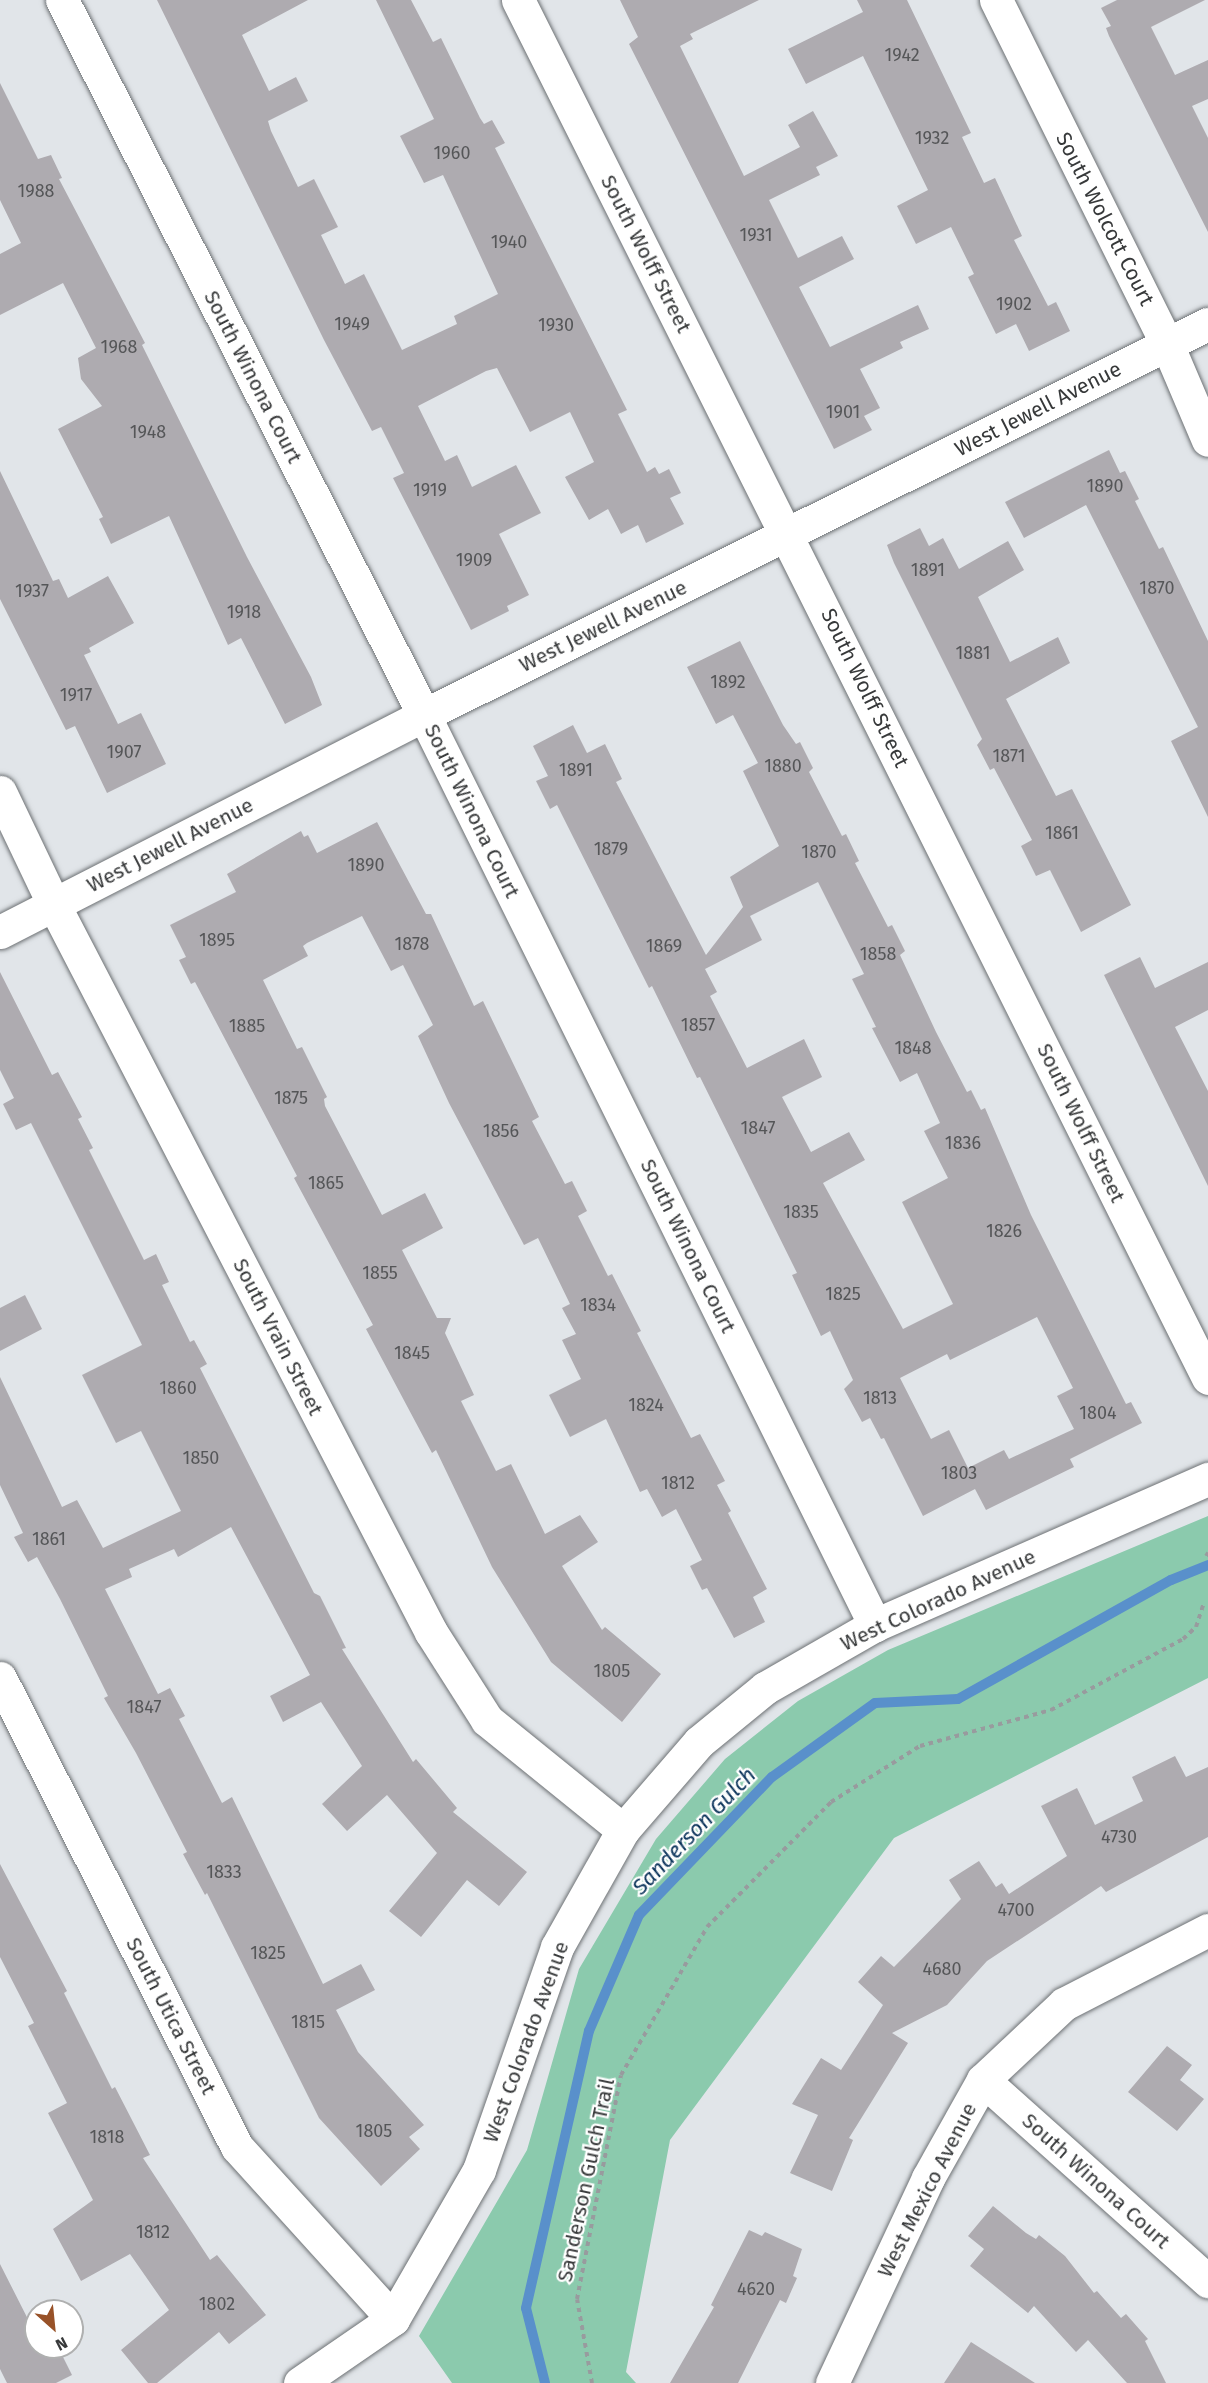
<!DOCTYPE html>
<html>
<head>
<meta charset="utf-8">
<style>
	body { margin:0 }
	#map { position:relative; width:1208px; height:2383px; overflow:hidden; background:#e1e5e9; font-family:"Fira Sans",sans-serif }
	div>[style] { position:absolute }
	.green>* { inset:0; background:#8bcaad }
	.stream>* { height:10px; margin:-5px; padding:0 5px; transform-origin:5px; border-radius:5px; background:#5990cb }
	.building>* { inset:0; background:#aeabb0 }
	.path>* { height:4px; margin-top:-2px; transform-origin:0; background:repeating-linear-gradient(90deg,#989b9e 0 4.5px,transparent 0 9px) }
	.roads { filter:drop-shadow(0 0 2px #6d7174) drop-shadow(0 0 2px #6d7174) }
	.minor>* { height:33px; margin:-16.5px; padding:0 16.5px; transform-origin:16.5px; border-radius:16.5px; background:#fff }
	.secondary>* { height:33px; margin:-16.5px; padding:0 16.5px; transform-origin:16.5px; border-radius:16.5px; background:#fff }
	span { translate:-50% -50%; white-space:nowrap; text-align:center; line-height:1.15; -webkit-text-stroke:4.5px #fff; paint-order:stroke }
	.number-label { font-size:18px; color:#555658 }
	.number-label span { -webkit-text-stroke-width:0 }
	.street-label { font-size:21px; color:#37393a }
	.water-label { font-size:22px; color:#0a335a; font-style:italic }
	.north { position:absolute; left:24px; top:2299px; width:60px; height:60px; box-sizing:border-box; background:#fff; border:2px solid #afb0b0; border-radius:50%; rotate:153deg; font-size:16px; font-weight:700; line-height:24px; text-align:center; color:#37393a }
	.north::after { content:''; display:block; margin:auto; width:21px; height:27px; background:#985228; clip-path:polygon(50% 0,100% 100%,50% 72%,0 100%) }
</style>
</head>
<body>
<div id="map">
	<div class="green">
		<div style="clip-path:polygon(1208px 1516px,1208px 1678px,894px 1838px,670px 2140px,626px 2372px,636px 2383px,452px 2383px,419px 2336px,527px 2150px,579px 1969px,656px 1839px,725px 1759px,798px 1701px,888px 1650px)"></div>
	</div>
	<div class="stream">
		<div style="left:545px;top:2383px;width:77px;rotate:-104.2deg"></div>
		<div style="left:526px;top:2308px;width:284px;rotate:-77.2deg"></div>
		<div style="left:589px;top:2031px;width:126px;rotate:-66.7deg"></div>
		<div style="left:639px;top:1915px;width:192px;rotate:-46.1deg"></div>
		<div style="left:772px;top:1777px;width:127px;rotate:-35.7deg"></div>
		<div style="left:875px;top:1703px;width:83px;rotate:-2.8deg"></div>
		<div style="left:958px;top:1699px;width:244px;rotate:-29.2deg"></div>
		<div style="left:1171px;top:1580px;width:40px;rotate:-22deg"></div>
	</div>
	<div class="building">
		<div style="clip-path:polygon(157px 0,308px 0,242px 35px,269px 91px,296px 77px,308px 101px,268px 121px,271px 131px,298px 187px,314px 179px,338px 227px,321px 235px,345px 284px,364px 274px,402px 350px,457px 324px,454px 316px,498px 294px,443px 175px,424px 183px,400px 136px,434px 119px,376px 0,411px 0,433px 42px,441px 38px,480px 118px,484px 124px,492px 120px,505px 143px,495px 148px,627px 410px,618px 414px,647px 472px,655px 467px,659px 474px,669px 469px,681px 493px,670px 498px,684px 524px,646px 543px,638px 525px,621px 534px,608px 509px,589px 520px,565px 477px,594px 462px,570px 412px,530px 432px,497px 368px,486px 371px,418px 406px,445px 461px,457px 455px,472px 487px,516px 465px,541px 513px,499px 534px,529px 595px,507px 606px,509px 611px,471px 630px,393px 478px,404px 473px,381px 427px,372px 431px,324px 340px)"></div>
		<div style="clip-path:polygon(620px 0,759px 0,690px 34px,693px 39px,680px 46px,744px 176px,800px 147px,788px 125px,813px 111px,838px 156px,816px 167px,820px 175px,769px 200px,798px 258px,842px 236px,854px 259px,799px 287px,830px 347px,918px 305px,929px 329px,900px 342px,903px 348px,860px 369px,880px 408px,864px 416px,872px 430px,834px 449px,629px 44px,638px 37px)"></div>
		<div style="clip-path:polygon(857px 0,907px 0,971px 133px,962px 137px,984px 183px,995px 178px,1022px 236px,1014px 240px,1048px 306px,1056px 302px,1070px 331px,1029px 351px,1016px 324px,996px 334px,968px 277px,974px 274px,951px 227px,916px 244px,897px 206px,928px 190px,863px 56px,806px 84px,788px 49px,863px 12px)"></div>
		<div style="clip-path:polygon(1117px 0,1205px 0,1151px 27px,1175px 75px,1208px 60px,1208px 99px,1192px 106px,1208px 138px,1208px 232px,1109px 36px,1106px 28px,1111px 26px,1101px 8px)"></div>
		<div style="clip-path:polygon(0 83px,38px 159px,51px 155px,62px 178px,59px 179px,145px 343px,142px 345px,247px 557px,311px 677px,322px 705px,285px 724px,241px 638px,228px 645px,169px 516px,111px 544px,99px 519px,103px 517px,58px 429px,102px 406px,81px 379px,78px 358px,96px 348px,63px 283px,0 315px,0 254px,21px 243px,0 200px)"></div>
		<div style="clip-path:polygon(1109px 450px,1120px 473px,1125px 471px,1139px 499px,1135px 501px,1159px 549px,1163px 547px,1208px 641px,1208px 817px,1171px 741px,1198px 727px,1086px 505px,1024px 538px,1005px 502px)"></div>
		<div style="clip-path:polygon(0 471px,53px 581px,59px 579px,68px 598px,108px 576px,134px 623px,89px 648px,91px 652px,84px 655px,118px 724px,141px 713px,166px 764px,107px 793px,75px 726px,66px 730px,0 599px)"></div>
		<div style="clip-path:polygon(920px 528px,929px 546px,943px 538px,959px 569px,1008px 541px,1024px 570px,978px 597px,1010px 662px,1058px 637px,1070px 663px,1006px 699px,1056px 796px,1072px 789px,1131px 905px,1081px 932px,1050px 870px,1036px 876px,1021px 846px,1032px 840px,994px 768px,990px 770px,977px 745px,982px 739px,894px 563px,887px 545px)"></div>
		<div style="clip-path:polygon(evenodd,740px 641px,783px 725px,796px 744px,800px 742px,813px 768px,809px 772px,842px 836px,846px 834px,859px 861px,855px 863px,888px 927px,892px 925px,905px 951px,900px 955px,936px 1032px,967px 1092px,971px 1090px,981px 1110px,985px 1108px,1031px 1215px,1126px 1404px,1131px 1402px,1142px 1423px,1070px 1459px,1074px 1467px,986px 1510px,975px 1489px,923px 1516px,884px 1438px,881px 1439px,870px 1418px,862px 1422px,844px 1389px,853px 1380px,830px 1331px,821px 1336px,792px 1275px,797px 1273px,700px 1077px,697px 1078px,652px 986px,649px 988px,557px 805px,550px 809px,536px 781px,548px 776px,533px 746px,573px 725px,587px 753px,605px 744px,622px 779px,616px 782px,706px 955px,743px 907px,730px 877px,779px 846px,743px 771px,758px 763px,733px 715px,716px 724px,687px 667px,740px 641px,818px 882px,864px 974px,852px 979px,876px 1027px,872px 1028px,900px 1082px,917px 1073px,940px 1123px,924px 1131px,948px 1178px,902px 1202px,953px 1304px,903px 1329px,823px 1183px,865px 1160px,849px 1132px,811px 1152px,782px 1097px,822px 1077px,804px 1039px,747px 1068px,710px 996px,717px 992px,705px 969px,762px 940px,750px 916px,818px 882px,740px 641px,1037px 1317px,1073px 1388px,1057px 1396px,1074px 1429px,1009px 1459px,1004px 1450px,968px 1468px,949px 1430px,931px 1439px,900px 1378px,947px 1354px,950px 1360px,1037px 1317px)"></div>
		<div style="clip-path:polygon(377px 822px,426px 914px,431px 914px,474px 1006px,483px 1001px,539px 1117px,532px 1121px,565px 1184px,572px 1181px,587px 1211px,578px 1216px,608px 1276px,612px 1274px,641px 1331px,637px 1333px,691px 1438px,700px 1434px,725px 1481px,717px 1485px,731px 1511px,728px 1513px,767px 1589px,753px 1597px,765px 1622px,734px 1638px,707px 1588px,702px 1590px,690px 1566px,702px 1560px,676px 1509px,662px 1517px,647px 1489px,640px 1492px,606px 1419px,570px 1437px,549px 1395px,581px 1379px,562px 1340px,576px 1334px,562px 1308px,570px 1304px,538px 1238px,524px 1245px,449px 1103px,418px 1036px,433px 1025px,403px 965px,391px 971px,362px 916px,307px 943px,303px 946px,308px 956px,263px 980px,297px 1049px,302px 1047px,327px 1097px,324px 1099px,325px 1106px,382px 1215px,425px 1193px,443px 1228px,402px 1250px,437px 1318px,451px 1318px,445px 1333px,474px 1395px,461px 1401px,496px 1471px,511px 1464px,545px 1534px,580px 1515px,598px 1542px,562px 1566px,602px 1630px,605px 1627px,661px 1674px,622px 1722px,551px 1662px,492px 1567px,436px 1450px,432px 1453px,366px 1329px,373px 1325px,294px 1178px,297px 1176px,195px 982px,191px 984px,179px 960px,186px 957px,170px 925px,236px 892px,227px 874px,301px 831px,304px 837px,308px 835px,317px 853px)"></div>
		<div style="clip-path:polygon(1140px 957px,1155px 988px,1208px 962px,1208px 1010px,1175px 1027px,1208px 1091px,1208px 1186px,1104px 975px)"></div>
		<div style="clip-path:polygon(0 972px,52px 1075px,58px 1072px,82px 1117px,78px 1119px,93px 1148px,89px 1150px,144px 1260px,156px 1254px,169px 1282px,162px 1285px,190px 1342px,194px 1340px,207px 1364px,200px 1368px,314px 1593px,320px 1596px,346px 1648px,342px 1649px,413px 1762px,416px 1759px,457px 1808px,453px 1812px,527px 1872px,499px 1906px,467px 1880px,421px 1937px,389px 1911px,437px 1853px,387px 1795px,347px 1831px,322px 1804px,362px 1766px,321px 1702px,283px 1722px,270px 1696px,310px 1675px,231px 1527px,178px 1557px,174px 1549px,129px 1569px,132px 1577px,105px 1589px,158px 1694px,170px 1688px,185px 1716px,179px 1719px,222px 1803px,232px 1797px,323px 1984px,361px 1964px,375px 1990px,336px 2010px,358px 2052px,424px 2125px,409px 2137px,420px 2149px,381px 2186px,319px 2118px,207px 1893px,205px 1895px,183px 1854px,187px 1852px,136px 1753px,104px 1698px,108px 1696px,60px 1599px,37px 1557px,28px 1562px,14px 1537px,23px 1533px,0 1485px,0 1377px,62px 1507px,77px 1500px,103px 1548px,181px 1511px,141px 1431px,116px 1443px,82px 1375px,142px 1345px,31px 1123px,16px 1130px,3px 1104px,14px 1098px,0 1070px)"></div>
		<div style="clip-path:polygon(25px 1295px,42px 1329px,0 1351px,0 1308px)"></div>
		<div style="clip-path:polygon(1175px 1756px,1186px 1777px,1208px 1767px,1208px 1837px,1106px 1892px,1101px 1886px,987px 1961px,947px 2005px,892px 2033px,908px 2043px,849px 2138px,853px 2140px,832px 2191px,790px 2173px,818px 2115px,792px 2104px,821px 2058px,841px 2070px,883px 2005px,858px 1982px,881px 1956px,894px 1967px,961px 1899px,949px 1880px,979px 1861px,996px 1887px,1002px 1883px,1009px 1894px,1067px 1856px,1041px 1806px,1077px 1788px,1095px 1825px,1143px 1801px,1132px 1777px)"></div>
		<div style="clip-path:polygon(0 1864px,67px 1991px,64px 1993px,112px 2089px,115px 2087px,150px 2155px,143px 2158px,210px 2260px,217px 2255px,266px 2315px,229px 2344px,219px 2332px,157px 2383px,148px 2383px,121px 2350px,169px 2310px,130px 2254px,81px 2281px,53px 2229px,93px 2200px,48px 2113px,67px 2103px,28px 2026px,34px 2023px,0 1957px)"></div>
		<div style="clip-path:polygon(1167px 2046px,1192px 2065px,1180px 2080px,1204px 2099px,1177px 2131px,1128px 2092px)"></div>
		<div style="clip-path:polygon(993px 2206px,1026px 2233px,1036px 2239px,1039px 2235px,1065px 2256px,1094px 2293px,1097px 2291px,1121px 2318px,1126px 2314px,1148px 2339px,1145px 2341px,1166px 2383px,1127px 2383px,1088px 2340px,1076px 2352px,1034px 2306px,1028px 2313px,970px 2266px,984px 2249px,968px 2236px)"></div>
		<div style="clip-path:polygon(749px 2230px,762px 2236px,765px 2232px,802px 2249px,793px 2276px,797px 2278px,786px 2303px,780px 2300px,738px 2383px,670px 2383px,714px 2307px,711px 2305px)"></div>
		<div style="clip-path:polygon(0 2264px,36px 2335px,36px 2347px,58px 2347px,72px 2375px,56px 2383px,7px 2383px,0 2369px)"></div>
		<div style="clip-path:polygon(971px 2342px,1035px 2383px,944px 2383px)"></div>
	</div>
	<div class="path">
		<div style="left:1206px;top:1556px;width:4px;rotate:-56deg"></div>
		<div style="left:592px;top:2383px;width:85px;rotate:-100.1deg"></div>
		<div style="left:577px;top:2299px;width:228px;rotate:-78.9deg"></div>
		<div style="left:621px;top:2075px;width:171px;rotate:-59.8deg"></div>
		<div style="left:707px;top:1927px;width:176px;rotate:-45.2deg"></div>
		<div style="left:831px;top:1802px;width:105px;rotate:-32.2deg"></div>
		<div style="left:920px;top:1746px;width:136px;rotate:-15.4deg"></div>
		<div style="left:1051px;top:1710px;width:150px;rotate:-28.3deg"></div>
		<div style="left:1183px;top:1639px;width:18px;rotate:-43deg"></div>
		<div style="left:1196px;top:1627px;width:23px;rotate:-72deg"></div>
	</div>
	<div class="roads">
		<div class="minor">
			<div style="left:62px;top:0;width:801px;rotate:63.15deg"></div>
			<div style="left:424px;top:715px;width:1016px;rotate:63.64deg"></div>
			<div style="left:518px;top:0;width:1541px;rotate:63.4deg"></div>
			<div style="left:996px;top:0;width:384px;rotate:63.6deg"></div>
			<div style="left:1167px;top:344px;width:104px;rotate:66.9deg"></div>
			<div style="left:0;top:792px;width:125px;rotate:64.5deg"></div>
			<div style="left:54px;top:905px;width:819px;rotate:62.59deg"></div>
			<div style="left:431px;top:1632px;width:104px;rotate:57.5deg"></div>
			<div style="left:487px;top:1720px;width:175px;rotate:39deg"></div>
			<div style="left:0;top:1678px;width:525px;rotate:63.19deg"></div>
			<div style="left:237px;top:2147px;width:232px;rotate:47.8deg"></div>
			<div style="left:983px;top:2080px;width:302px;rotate:41.8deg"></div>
			<div style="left:300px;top:2383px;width:113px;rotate:-34.5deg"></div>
			<div style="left:393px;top:2319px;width:172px;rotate:-60deg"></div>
			<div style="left:479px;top:2170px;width:236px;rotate:-70.7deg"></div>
			<div style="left:557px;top:1947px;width:134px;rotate:-60.6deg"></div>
			<div style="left:623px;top:1830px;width:116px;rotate:-49.2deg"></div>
			<div style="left:699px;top:1742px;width:85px;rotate:-39.3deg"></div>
			<div style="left:765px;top:1688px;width:127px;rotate:-29.8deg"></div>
			<div style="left:875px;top:1625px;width:364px;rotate:-23.7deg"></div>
			<div style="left:832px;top:2383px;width:226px;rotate:-64.9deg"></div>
			<div style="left:928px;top:2178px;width:112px;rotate:-60.7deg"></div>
			<div style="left:983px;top:2080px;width:111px;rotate:-43.2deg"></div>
			<div style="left:1064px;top:2004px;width:162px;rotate:-27.2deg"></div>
		</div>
		<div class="secondary">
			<div style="left:0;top:932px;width:476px;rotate:-27.1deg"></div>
			<div style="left:424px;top:715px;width:876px;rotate:-26.51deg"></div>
		</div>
	</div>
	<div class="number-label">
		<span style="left:902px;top:55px">1942</span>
		<span style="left:932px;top:138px">1932</span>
		<span style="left:452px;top:153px">1960</span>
		<span style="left:36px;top:191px">1988</span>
		<span style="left:756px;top:235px">1931</span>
		<span style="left:509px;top:242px">1940</span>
		<span style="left:1014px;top:304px">1902</span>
		<span style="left:352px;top:324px">1949</span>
		<span style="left:556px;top:325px">1930</span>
		<span style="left:119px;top:347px">1968</span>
		<span style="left:843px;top:412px">1901</span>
		<span style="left:148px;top:432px">1948</span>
		<span style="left:1105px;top:486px">1890</span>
		<span style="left:430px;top:490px">1919</span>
		<span style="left:474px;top:560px">1909</span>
		<span style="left:928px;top:570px">1891</span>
		<span style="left:1157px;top:588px">1870</span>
		<span style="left:32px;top:591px">1937</span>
		<span style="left:244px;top:612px">1918</span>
		<span style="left:973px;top:653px">1881</span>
		<span style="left:728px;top:682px">1892</span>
		<span style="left:76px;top:695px">1917</span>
		<span style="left:124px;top:752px">1907</span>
		<span style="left:1009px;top:756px">1871</span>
		<span style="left:783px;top:766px">1880</span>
		<span style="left:576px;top:770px">1891</span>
		<span style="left:1062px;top:833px">1861</span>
		<span style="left:611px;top:849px">1879</span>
		<span style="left:819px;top:852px">1870</span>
		<span style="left:366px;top:865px">1890</span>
		<span style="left:217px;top:940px">1895</span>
		<span style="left:412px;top:944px">1878</span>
		<span style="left:664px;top:946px">1869</span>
		<span style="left:878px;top:954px">1858</span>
		<span style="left:698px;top:1025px">1857</span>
		<span style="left:247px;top:1026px">1885</span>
		<span style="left:913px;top:1048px">1848</span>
		<span style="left:291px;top:1098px">1875</span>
		<span style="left:758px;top:1128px">1847</span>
		<span style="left:501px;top:1131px">1856</span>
		<span style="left:963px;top:1143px">1836</span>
		<span style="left:326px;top:1183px">1865</span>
		<span style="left:801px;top:1212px">1835</span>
		<span style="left:1004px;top:1231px">1826</span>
		<span style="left:380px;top:1273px">1855</span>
		<span style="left:843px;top:1294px">1825</span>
		<span style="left:598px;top:1305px">1834</span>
		<span style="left:412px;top:1353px">1845</span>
		<span style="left:178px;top:1388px">1860</span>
		<span style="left:880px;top:1398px">1813</span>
		<span style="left:646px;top:1405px">1824</span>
		<span style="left:1098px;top:1413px">1804</span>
		<span style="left:201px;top:1458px">1850</span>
		<span style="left:959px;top:1473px">1803</span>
		<span style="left:678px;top:1483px">1812</span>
		<span style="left:49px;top:1539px">1861</span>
		<span style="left:612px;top:1671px">1805</span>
		<span style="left:144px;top:1707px">1847</span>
		<span style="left:1119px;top:1837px">4730</span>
		<span style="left:224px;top:1872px">1833</span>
		<span style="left:1016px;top:1910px">4700</span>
		<span style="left:268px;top:1953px">1825</span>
		<span style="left:942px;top:1969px">4680</span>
		<span style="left:308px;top:2022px">1815</span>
		<span style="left:374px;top:2131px">1805</span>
		<span style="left:107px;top:2137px">1818</span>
		<span style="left:153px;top:2232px">1812</span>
		<span style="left:756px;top:2289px">4620</span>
		<span style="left:217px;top:2304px">1802</span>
	</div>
	<div class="street-label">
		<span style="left:1105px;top:219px;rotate:63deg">South Wolcott Court</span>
		<span style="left:646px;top:254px;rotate:63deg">South Wolff Street</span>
		<span style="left:253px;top:377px;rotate:63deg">South Winona Court</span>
		<span style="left:1038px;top:409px;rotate:-27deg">West Jewell Avenue</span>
		<span style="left:603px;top:626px;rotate:-26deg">West Jewell Avenue</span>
		<span style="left:865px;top:688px;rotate:64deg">South Wolff Street</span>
		<span style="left:472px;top:811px;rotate:64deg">South Winona Court</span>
		<span style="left:170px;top:845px;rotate:-27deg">West Jewell Avenue</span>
		<span style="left:1081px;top:1123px;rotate:64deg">South Wolff Street</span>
		<span style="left:688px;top:1246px;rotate:64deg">South Winona Court</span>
		<span style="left:278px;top:1337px;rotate:63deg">South Vrain Street</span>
		<span style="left:938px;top:1600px;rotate:-25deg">West Colorado Avenue</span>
		<span style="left:171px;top:2016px;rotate:63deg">South Utica Street</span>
		<span style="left:526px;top:2042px;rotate:-70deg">West Colorado Avenue</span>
		<span style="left:586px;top:2180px;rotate:-78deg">Sanderson Gulch Trail</span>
		<span style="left:1096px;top:2181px;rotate:42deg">South Winona Court</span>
		<span style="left:927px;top:2190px;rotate:-63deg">West Mexico Avenue</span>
	</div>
	<div class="water-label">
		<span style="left:694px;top:1831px;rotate:-46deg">Sanderson Gulch</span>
	</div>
	<div class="north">N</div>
</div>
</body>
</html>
